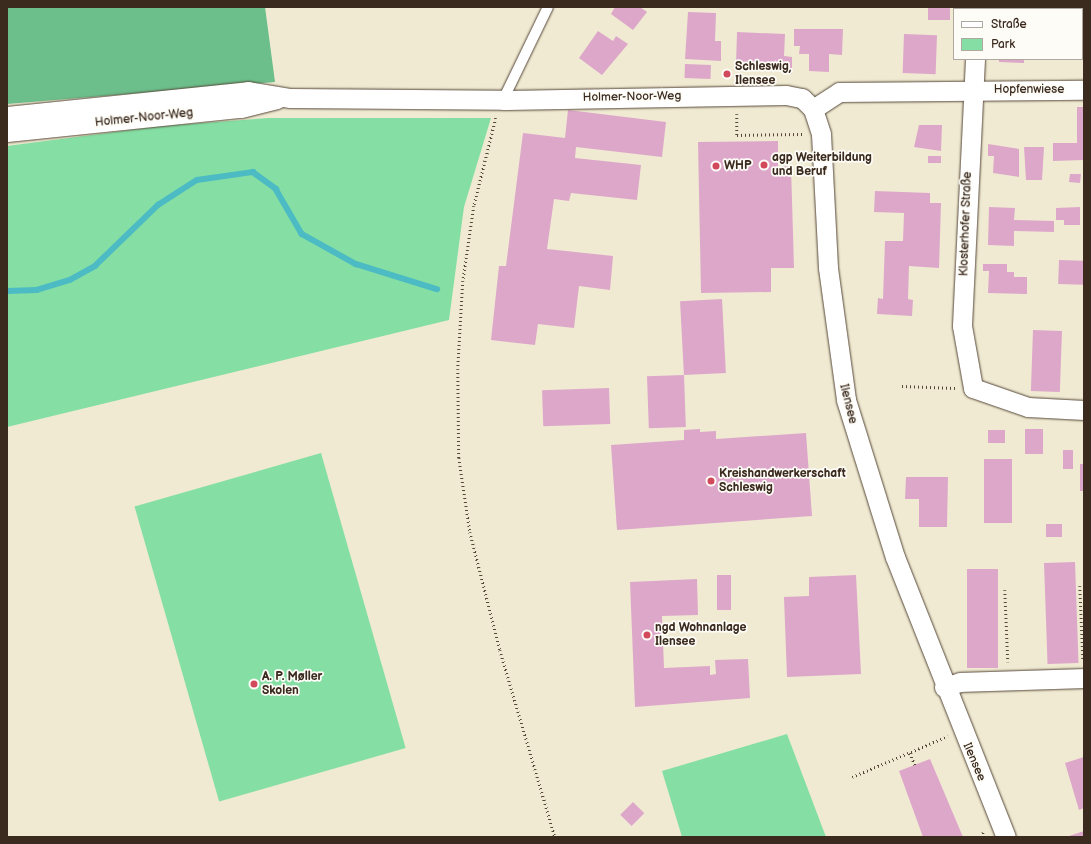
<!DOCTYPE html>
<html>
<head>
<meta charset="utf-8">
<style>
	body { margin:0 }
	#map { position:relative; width:1091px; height:844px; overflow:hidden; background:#f0ead2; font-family:"Balsamiq Sans",sans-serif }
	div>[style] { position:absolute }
	.green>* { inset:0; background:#85dfa4; transform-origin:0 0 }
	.forest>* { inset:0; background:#6cbe8a }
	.stream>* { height:5.5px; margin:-2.75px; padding:0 2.75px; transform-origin:2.75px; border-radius:2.75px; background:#4cbbc3 }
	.building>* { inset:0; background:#dda7ca; transform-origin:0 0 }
	.path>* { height:2.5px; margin-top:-1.25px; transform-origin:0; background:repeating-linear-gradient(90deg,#564739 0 1px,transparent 0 4px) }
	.roads { filter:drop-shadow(0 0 1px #564739) drop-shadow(0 0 1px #564739) }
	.lane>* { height:10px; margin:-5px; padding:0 5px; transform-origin:5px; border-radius:5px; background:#fff }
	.street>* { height:19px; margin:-9.5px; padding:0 9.5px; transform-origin:9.5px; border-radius:9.5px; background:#fff }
	.dots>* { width:11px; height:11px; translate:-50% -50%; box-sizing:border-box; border:2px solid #fdfcf7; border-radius:50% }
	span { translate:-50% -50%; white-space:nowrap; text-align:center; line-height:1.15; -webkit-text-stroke:3.5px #fdfcf7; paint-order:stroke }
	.poi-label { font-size:12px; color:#3b2a1e; font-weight:700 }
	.left { translate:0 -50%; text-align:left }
	.street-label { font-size:12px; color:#3b2a1e }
	.frame { position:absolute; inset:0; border:8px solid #3b2a1e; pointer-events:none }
	.legend { position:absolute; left:953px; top:8px; width:130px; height:52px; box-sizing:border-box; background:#fdfcf7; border:1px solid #afa8a0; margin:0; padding:5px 7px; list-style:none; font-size:12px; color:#3b2a1e }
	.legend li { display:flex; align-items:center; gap:8px; height:20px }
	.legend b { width:20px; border:1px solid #afa8a0 }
</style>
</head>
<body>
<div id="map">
	<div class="green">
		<div style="clip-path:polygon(268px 118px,491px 118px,464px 207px,449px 320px,7px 427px,7px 146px,161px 126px)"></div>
		<div style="left:321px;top:453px;width:307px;height:194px;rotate:74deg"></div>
		<div style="clip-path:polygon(787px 734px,826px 837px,682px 837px,662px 771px)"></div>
	</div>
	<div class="forest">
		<div style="clip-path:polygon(7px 7px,265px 7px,275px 82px,7px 104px)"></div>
	</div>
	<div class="stream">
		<div style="left:7px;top:291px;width:30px;rotate:-2deg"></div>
		<div style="left:37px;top:290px;width:34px;rotate:-17deg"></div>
		<div style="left:70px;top:280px;width:29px;rotate:-29deg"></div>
		<div style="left:95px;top:266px;width:88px;rotate:-44.1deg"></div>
		<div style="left:158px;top:205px;width:46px;rotate:-32.7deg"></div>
		<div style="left:197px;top:180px;width:57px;rotate:-8.1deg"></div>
		<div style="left:253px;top:172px;width:29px;rotate:36deg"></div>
		<div style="left:276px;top:189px;width:52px;rotate:60deg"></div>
		<div style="left:302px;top:234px;width:62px;rotate:29.1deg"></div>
		<div style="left:356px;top:264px;width:85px;rotate:17.2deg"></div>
	</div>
	<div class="building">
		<div style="clip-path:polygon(615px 7px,640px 7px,647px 12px,633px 30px,611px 14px)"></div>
		<div style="left:928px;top:7px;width:22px;height:13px"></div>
		<div style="clip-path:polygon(688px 12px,716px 13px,715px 41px,721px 41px,721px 61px,685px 59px)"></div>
		<div style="clip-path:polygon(794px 29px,843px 29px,842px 55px,829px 54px,829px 72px,809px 71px,809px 54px,799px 54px,800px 46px,794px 46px)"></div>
		<div style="clip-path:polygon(598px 31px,613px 41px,616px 36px,628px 44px,602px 75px,579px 58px)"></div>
		<div style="clip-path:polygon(737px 32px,785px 34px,784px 56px,792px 57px,792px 74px,783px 73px,783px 67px,736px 65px)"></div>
		<div style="left:904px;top:34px;width:33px;height:39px;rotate:2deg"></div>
		<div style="clip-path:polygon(999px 59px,1024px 59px,1024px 63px,999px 62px)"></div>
		<div style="left:685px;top:64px;width:26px;height:14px;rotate:2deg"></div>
		<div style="clip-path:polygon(1077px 107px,1084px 107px,1084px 160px,1053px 161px,1053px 143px,1077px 143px)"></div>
		<div style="clip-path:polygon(568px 110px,666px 122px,662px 157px,576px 147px,575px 158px,641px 165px,637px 200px,571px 193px,569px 201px,554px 199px,547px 249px,613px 256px,610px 290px,579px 286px,574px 328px,538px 324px,535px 345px,491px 340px,499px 266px,506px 266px,523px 133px,565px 138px)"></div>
		<div style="clip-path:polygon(919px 125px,942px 125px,941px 151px,914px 147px)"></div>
		<div style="clip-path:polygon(778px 141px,778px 167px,791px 166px,794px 268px,771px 268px,771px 292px,701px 293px,698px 142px)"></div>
		<div style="clip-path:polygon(988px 144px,1019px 149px,1019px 177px,993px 173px,994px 156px,988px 156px)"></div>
		<div style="clip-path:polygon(1024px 147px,1044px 147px,1042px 180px,1026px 180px)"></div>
		<div style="left:928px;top:156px;width:13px;height:7px"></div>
		<div style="clip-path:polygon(1070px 174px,1081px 174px,1080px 183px,1069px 182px)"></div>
		<div style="clip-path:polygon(875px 191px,930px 193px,930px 203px,941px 203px,939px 268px,909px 266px,908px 299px,913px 300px,912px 316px,877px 314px,878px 298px,883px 299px,885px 241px,903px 241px,904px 213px,874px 212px)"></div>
		<div style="clip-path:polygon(989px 207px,1015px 208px,1014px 220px,1054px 221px,1054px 232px,1014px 231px,1014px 246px,988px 245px)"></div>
		<div style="clip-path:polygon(1080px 207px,1080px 225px,1064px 225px,1064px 220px,1056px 220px,1056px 208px)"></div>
		<div style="left:1059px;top:260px;width:25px;height:24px;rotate:2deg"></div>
		<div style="clip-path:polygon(983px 264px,1007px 264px,1007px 272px,1014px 272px,1014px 277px,1027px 277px,1027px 294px,988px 293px,989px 271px,983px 271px)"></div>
		<div style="left:722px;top:299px;width:74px;height:42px;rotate:87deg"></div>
		<div style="left:1033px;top:330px;width:29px;height:61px;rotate:2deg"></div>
		<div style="left:684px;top:375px;width:52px;height:37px;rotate:88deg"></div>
		<div style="left:609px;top:388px;width:36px;height:67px;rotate:88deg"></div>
		<div style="clip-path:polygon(700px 429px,700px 432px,716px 431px,716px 439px,806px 433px,812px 516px,617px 530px,611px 445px,684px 440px,684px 430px)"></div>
		<div style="left:1025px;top:429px;width:18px;height:25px"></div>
		<div style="left:988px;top:430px;width:17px;height:13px"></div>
		<div style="left:1063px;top:450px;width:10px;height:19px"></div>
		<div style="left:984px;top:459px;width:28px;height:64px"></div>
		<div style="left:1080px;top:464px;width:4px;height:27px"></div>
		<div style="clip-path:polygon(906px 477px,948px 477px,947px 527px,919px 527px,919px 499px,905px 499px)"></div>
		<div style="left:1046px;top:524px;width:16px;height:13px"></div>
		<div style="left:1075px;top:562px;width:101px;height:31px;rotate:88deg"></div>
		<div style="left:967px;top:569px;width:31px;height:99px"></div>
		<div style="left:717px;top:575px;width:14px;height:35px"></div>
		<div style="clip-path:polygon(856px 575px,861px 674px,787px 677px,784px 597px,809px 596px,809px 577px)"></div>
		<div style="clip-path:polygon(697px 579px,698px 615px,662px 616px,664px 668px,710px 666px,710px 675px,716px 674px,715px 660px,748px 659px,750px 698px,635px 707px,630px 582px)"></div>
		<div style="clip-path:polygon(1084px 757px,1084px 808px,1079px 810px,1065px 763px)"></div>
		<div style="clip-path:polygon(930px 759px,963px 837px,923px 837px,899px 771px)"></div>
		<div style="left:633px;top:802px;width:16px;height:18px;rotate:45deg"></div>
		<div style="clip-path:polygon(1084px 831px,1084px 837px,1066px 837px)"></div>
	</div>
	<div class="path">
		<div style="left:737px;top:114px;width:21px;rotate:90deg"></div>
		<div style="left:737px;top:135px;width:65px;rotate:-0.9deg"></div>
		<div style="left:496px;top:118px;width:91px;rotate:104deg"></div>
		<div style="left:474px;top:206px;width:76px;rotate:98.3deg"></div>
		<div style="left:463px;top:281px;width:88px;rotate:93.3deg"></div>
		<div style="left:458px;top:369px;width:89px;rotate:89.4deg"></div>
		<div style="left:459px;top:458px;width:75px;rotate:81.5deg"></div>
		<div style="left:470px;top:532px;width:122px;rotate:75.7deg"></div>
		<div style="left:500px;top:650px;width:195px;rotate:73.6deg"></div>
		<div style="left:902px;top:386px;width:53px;rotate:2.2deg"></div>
		<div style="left:1080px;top:586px;width:73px;rotate:87.6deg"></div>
		<div style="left:1005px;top:590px;width:72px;rotate:87.6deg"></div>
		<div style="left:910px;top:753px;width:13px;rotate:67deg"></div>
		<div style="left:852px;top:777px;width:104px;rotate:-23.1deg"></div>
		<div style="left:981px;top:837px;width:5px;rotate:-68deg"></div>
	</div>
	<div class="roads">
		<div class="lane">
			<div style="left:503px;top:100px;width:103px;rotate:-64.2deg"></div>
		</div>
		<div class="street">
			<div style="left:978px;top:9px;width:2px;rotate:-90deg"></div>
			<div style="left:975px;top:59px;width:267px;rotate:92.8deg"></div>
			<div style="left:962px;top:326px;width:63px;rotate:79.9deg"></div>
			<div style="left:973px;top:388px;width:58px;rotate:19.1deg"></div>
			<div style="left:1028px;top:407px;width:56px;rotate:3.1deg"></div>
			<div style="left:813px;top:109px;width:31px;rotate:-33deg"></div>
			<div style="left:839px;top:92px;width:245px;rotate:-0.5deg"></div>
			<div style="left:7px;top:116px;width:242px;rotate:-5.9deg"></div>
			<div style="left:248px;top:91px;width:43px;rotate:9.5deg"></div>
			<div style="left:290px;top:98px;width:213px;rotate:0.5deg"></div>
			<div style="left:503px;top:100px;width:283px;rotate:-1deg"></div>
			<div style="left:786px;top:95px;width:16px;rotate:11deg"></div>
			<div style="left:802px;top:98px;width:16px;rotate:45deg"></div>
			<div style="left:813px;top:109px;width:26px;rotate:72deg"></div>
			<div style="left:821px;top:134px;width:134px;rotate:87deg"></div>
			<div style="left:828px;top:268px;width:133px;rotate:82.2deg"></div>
			<div style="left:846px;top:400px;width:164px;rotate:72.7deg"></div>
			<div style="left:895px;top:557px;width:301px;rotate:68.4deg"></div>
			<div style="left:7px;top:132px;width:235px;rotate:-5.9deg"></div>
			<div style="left:241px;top:108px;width:37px;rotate:-14deg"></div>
			<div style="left:944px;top:687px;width:17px;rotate:-17deg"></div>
			<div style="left:960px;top:682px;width:124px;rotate:-1.8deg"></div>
		</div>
	</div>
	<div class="dots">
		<div style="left:727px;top:74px;background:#d1495b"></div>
		<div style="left:764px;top:165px;background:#d1495b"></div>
		<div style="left:716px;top:166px;background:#d1495b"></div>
		<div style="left:711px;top:481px;background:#d1495b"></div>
		<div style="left:647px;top:635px;background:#d1495b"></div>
		<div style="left:254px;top:684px;background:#d1495b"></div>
	</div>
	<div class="poi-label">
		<span class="left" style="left:735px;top:74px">Schleswig,<br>Ilensee</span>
		<span class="left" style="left:772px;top:165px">agp Weiterbildung<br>und Beruf</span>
		<span class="left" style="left:724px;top:166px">WHP</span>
		<span class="left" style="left:719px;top:481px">Kreishandwerkerschaft<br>Schleswig</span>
		<span class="left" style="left:655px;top:635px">ngd Wohnanlage<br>Ilensee</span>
		<span class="left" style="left:262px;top:684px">A. P. Møller<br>Skolen</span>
	</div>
	<div class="street-label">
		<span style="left:1029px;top:90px">Hopfenwiese</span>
		<span style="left:632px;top:97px;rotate:-1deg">Holmer-Noor-Weg</span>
		<span style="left:144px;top:118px;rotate:-6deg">Holmer-Noor-Weg</span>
		<span style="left:966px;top:224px;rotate:-88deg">Klosterhofer Straße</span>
		<span style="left:848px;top:404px;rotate:76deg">Ilensee</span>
		<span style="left:974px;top:762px;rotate:67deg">Ilensee</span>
	</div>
	<div class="frame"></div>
	<ul class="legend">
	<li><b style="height:5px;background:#fff"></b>Straße</li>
	<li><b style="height:11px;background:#85dfa4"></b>Park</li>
	</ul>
</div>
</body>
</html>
